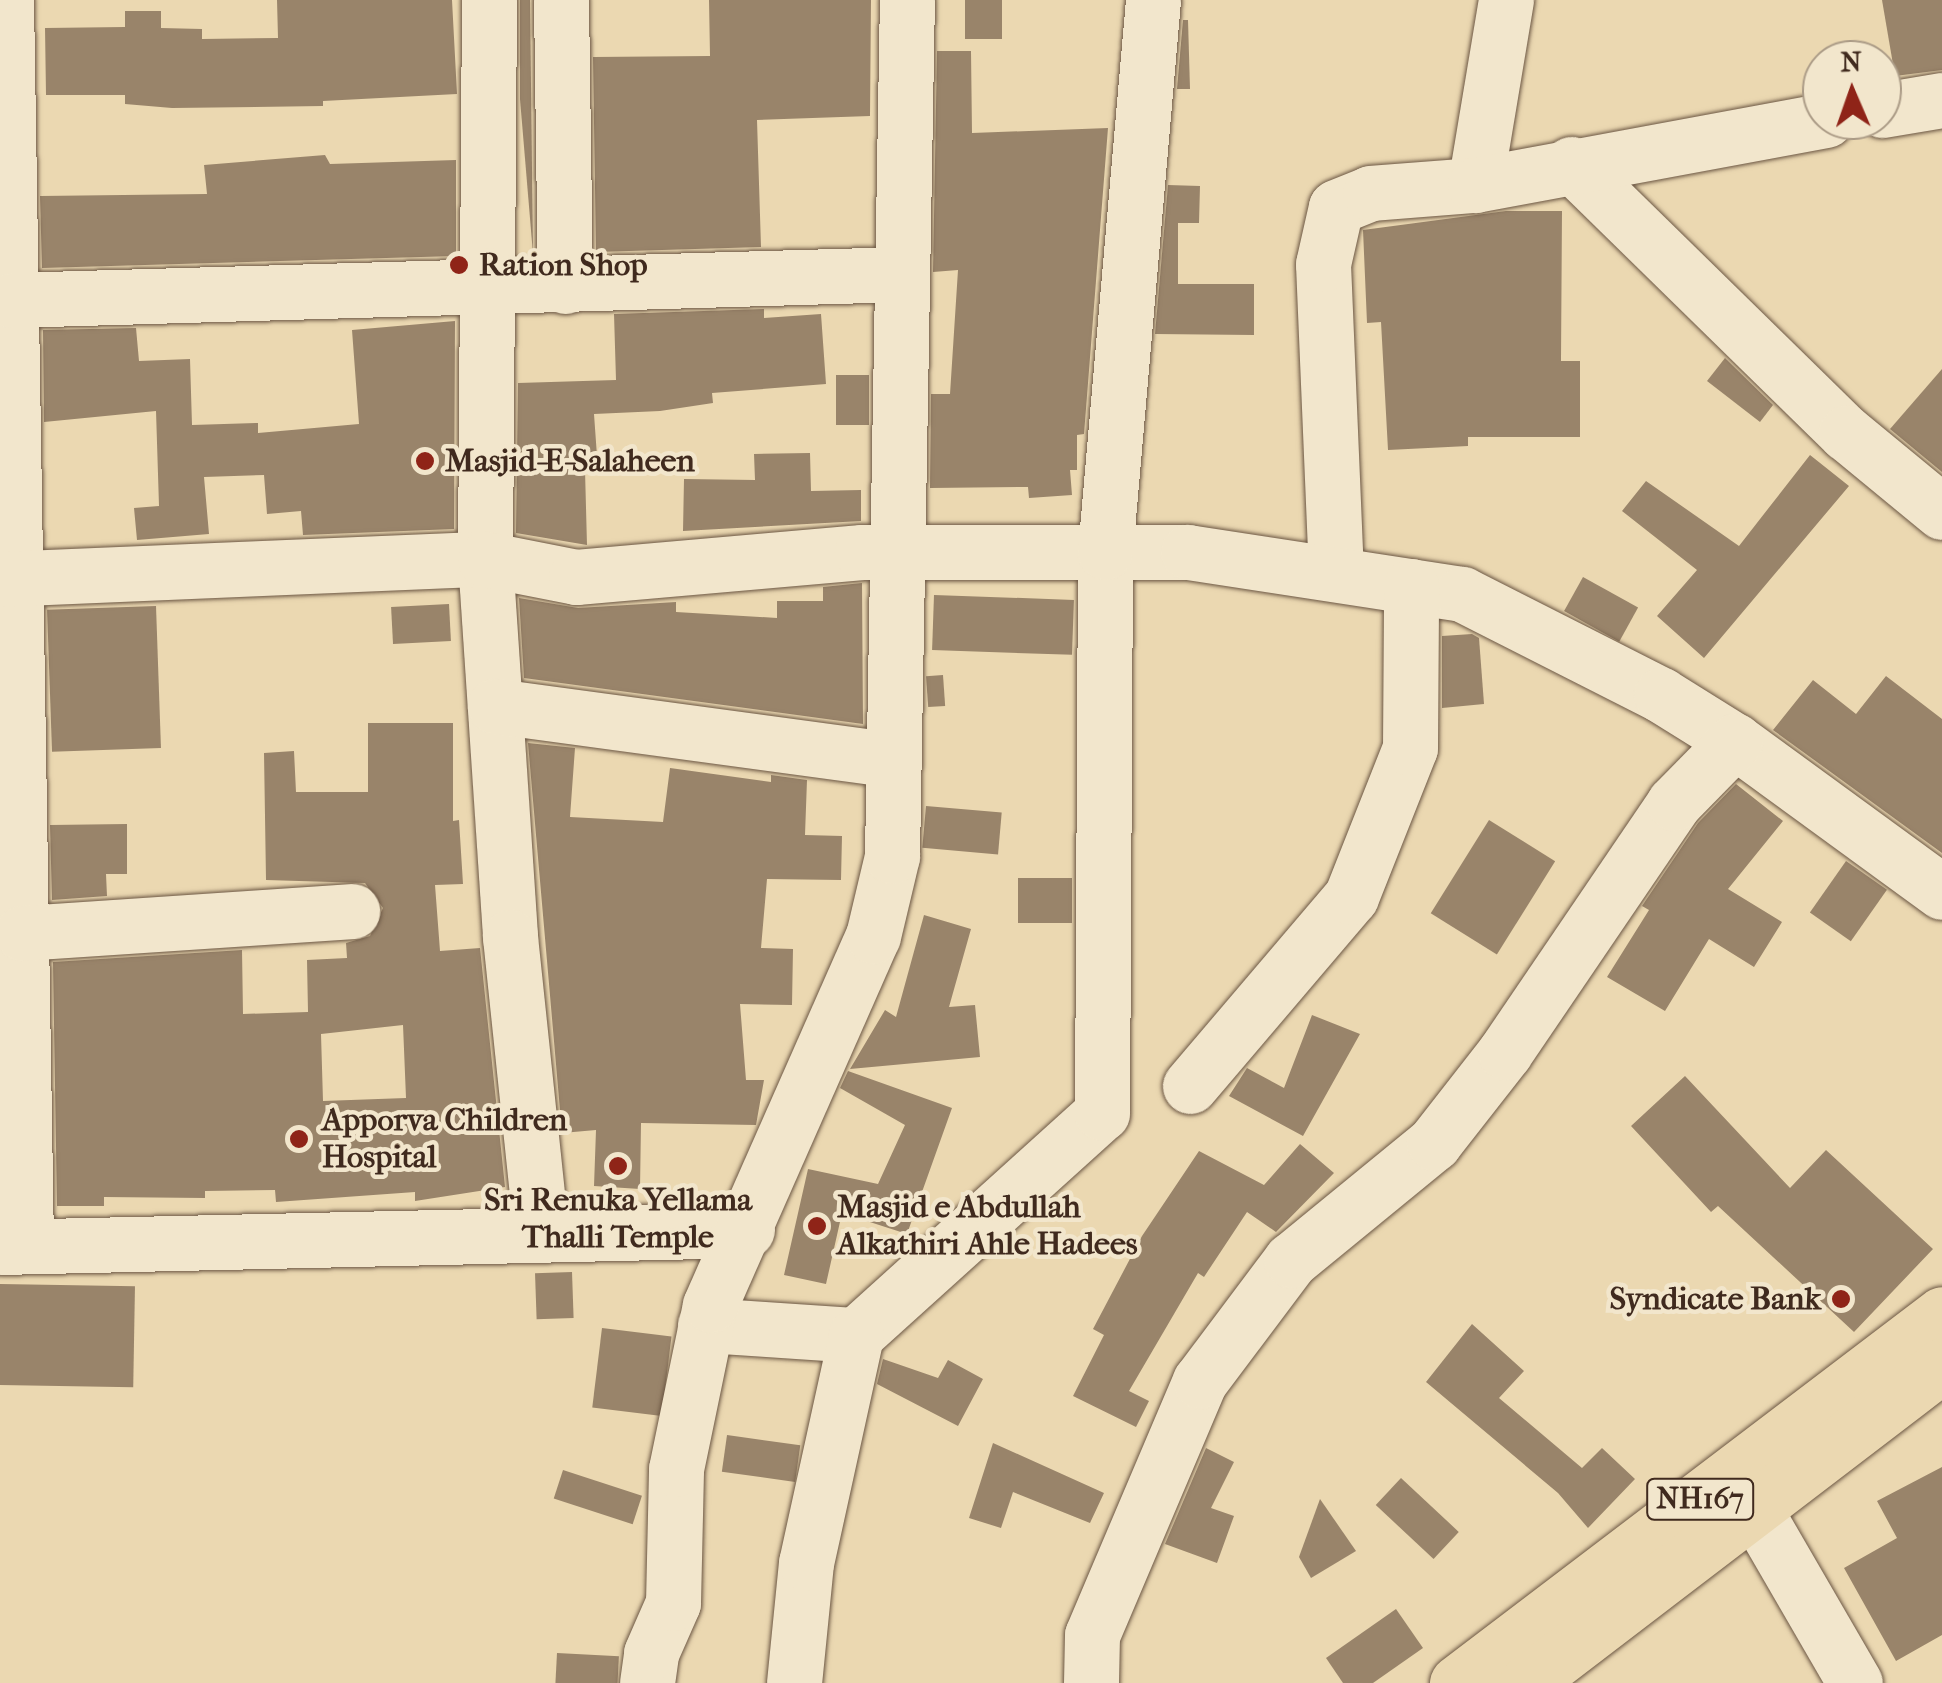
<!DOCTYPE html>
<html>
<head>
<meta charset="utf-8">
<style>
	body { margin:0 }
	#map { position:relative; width:1942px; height:1683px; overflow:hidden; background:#ebd8b1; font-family:"IM FELL French Canon",serif }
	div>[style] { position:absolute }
	.building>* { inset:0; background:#99846a; transform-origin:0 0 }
	.roads { filter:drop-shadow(0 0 2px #6b5643) drop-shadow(0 0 2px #6b5643) }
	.minor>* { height:55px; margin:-27.5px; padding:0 27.5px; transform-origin:27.5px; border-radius:27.5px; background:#f2e6cc }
	.highway>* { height:55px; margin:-27.5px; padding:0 27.5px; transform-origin:27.5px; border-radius:27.5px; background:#ebd8b1 }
	.dots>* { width:28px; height:28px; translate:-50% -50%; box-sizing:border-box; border:5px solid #f2e6cc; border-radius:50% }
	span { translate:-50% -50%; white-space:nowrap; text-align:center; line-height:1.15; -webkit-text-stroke:9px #f2e6cc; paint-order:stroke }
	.shield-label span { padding:2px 8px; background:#f2e6cc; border:2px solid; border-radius:8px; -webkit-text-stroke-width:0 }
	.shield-label { font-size:30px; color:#402a1e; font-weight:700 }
	.poi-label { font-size:32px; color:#402a1e; font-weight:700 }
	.left { translate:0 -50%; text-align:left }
	.right { translate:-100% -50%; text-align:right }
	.north { position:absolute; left:1802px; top:40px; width:100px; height:100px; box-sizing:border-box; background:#f2e6cc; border:2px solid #ab9b86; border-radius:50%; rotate:358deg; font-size:28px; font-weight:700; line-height:40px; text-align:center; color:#402a1e }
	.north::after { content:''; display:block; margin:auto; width:35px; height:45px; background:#8f2418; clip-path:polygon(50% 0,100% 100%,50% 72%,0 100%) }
</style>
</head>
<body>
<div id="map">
	<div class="building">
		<div style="clip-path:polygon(277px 0,452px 0,457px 94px,323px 101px,323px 106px,172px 108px,125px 104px,125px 95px,46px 95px,45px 28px,125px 27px,125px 11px,161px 11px,161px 28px,202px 29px,202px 39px,278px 38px)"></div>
		<div style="clip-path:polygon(520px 0,530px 0,533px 254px,520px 99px)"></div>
		<div style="clip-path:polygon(709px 0,871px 0,870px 116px,757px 120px,761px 247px,596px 252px,593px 57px,710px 56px)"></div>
		<div style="left:965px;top:0;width:37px;height:39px"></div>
		<div style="clip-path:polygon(1882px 0,1942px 0,1942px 70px,1895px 76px)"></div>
		<div style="clip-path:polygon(1183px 20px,1188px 20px,1190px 89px,1177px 89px)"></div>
		<div style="clip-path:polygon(937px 51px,971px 51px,972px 133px,1108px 128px,1084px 434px,1077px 435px,1077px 470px,1070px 470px,1072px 495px,1029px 498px,1028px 487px,930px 488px,931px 394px,950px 394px,958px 270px,933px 272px)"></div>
		<div style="clip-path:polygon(325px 155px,330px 164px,456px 160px,456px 256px,42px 268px,40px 196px,207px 194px,204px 165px)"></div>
		<div style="clip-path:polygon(1168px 185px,1200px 186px,1199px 223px,1178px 223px,1178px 284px,1254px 284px,1254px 335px,1155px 334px)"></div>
		<div style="clip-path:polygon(1506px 211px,1562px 211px,1561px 361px,1580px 361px,1580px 437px,1468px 437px,1468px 446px,1388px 450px,1381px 322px,1367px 323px,1363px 230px)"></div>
		<div style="clip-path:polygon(764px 309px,764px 318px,821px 314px,826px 384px,712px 393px,713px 403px,660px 411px,594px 414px,598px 470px,585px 470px,587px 545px,516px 533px,518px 383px,616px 380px,614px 314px)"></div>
		<div style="clip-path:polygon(455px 321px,454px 529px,303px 535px,301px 511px,267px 514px,264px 475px,204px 477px,209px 534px,137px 540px,134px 508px,159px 506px,156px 411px,44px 422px,43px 330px,136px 328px,139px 361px,190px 359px,192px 425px,258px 423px,258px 433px,359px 424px,352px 330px)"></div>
		<div style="clip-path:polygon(1725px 358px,1773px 405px,1760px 422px,1707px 381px)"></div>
		<div style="clip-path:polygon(1942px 369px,1942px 472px,1890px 429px)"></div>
		<div style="left:836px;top:375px;width:33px;height:50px"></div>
		<div style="clip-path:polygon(810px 453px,811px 491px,861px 490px,861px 521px,683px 531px,684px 479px,755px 480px,754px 454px)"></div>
		<div style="clip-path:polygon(1810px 455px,1849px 486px,1704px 658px,1657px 616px,1697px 570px,1622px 511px,1646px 481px,1739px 546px)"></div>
		<div style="left:1583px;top:577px;width:63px;height:39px;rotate:29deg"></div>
		<div style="clip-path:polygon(862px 583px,863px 724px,524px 678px,519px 598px,578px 608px,676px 602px,676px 612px,777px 618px,777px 601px,823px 601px,823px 587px)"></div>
		<div style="left:934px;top:595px;width:140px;height:55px;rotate:2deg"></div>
		<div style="left:449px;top:604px;width:37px;height:58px;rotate:87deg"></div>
		<div style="left:156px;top:606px;width:142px;height:109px;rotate:88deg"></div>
		<div style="clip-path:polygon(1472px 634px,1479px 638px,1484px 704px,1442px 708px,1442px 636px)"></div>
		<div style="left:943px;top:675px;width:31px;height:17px;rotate:86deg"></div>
		<div style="clip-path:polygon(1886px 676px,1942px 719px,1942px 853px,1773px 730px,1813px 680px,1856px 714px)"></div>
		<div style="clip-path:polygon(evenodd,368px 723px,453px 723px,453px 821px,459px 820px,463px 884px,435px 885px,440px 951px,480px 948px,505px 1187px,415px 1201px,415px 1192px,276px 1202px,275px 1190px,205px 1191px,205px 1198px,104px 1197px,104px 1206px,57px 1206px,53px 962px,242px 950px,243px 1014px,308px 1012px,307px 960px,347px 958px,346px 943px,370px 936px,383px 908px,365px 883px,266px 880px,264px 753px,294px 751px,296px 792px,368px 792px,368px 723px,403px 1025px,406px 1098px,323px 1101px,321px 1034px,403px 1025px)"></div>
		<div style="clip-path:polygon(528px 743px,575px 748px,570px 817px,663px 822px,670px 768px,771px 782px,771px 775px,807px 780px,805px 835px,842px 836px,841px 880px,767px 879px,761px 948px,793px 949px,792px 1005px,740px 1004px,746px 1080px,764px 1080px,756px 1125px,641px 1123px,640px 1189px,594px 1186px,596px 1130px,562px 1133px)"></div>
		<div style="clip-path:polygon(1736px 784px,1783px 821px,1728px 889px,1782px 922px,1754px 967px,1709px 939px,1665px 1011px,1607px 977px,1649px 910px,1642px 906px,1698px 823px)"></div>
		<div style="left:926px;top:806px;width:76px;height:42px;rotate:5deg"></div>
		<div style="left:1489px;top:820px;width:78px;height:110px;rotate:32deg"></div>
		<div style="clip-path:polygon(127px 824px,127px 874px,106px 874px,107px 896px,52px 900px,50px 825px)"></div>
		<div style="left:1846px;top:861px;width:50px;height:63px;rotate:35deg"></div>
		<div style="left:1072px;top:878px;width:45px;height:54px;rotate:90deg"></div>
		<div style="clip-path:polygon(924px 915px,971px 929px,949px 1007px,975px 1005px,980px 1057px,850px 1069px,885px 1010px,896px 1017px)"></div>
		<div style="clip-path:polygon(1312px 1015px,1360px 1034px,1303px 1136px,1229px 1096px,1247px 1068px,1284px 1088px)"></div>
		<div style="clip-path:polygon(848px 1071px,952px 1108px,907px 1234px,842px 1213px,826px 1284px,784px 1275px,808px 1169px,878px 1184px,905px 1125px,840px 1088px)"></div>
		<div style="clip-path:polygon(1685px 1076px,1790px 1188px,1826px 1150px,1933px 1249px,1854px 1332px,1718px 1206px,1711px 1212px,1631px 1126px)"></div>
		<div style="clip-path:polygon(1300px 1144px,1334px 1173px,1276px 1232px,1247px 1212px,1204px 1277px,1198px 1273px,1129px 1391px,1149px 1401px,1136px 1427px,1073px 1396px,1104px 1335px,1093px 1329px,1142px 1236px,1199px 1151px,1264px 1185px)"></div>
		<div style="left:572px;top:1272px;width:46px;height:37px;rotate:88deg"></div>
		<div style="left:0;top:1284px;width:135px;height:101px;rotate:1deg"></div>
		<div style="clip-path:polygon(1472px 1324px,1524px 1371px,1499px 1398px,1582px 1468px,1602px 1448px,1635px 1479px,1588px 1528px,1558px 1493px,1426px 1382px)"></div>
		<div style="left:602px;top:1328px;width:70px;height:80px;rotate:7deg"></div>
		<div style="clip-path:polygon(883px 1359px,938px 1378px,948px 1360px,983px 1379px,958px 1426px,877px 1384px)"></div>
		<div style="left:727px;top:1435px;width:74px;height:37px;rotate:8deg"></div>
		<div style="clip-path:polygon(993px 1443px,1104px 1493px,1090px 1523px,1013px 1492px,1001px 1528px,969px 1518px)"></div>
		<div style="clip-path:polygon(1206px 1448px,1234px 1462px,1211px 1508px,1234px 1516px,1217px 1563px,1165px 1544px)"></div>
		<div style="clip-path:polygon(1942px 1467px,1942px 1635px,1896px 1661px,1844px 1568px,1897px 1538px,1877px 1501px)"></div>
		<div style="left:563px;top:1470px;width:83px;height:30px;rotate:18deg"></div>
		<div style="left:1401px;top:1478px;width:79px;height:37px;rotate:43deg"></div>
		<div style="clip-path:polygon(1320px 1499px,1356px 1551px,1311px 1578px,1299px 1557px)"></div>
		<div style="clip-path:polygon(1396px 1609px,1423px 1648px,1373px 1683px,1343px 1683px,1326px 1658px)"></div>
		<div style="left:557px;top:1653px;width:62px;height:30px;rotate:3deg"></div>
	</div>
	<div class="roads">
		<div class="minor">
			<div style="left:6px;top:0;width:1245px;rotate:89.08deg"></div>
			<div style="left:489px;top:0;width:559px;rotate:90.41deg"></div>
			<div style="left:485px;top:559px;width:379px;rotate:86.2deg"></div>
			<div style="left:510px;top:937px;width:295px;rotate:84deg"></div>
			<div style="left:561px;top:0;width:286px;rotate:89.2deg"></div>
			<div style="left:1882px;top:110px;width:61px;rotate:-9.5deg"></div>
			<div style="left:1571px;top:164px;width:385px;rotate:44.4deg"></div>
			<div style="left:1846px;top:433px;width:124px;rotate:39.5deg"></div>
			<div style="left:1475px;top:185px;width:188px;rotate:-80.5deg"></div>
			<div style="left:12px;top:300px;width:890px;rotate:-1.67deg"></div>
			<div style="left:1336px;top:574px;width:310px;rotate:-92.4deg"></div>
			<div style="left:1323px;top:264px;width:58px;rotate:-77.2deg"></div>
			<div style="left:1336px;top:207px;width:37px;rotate:-22deg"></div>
			<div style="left:1370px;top:193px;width:105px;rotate:-4.4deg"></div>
			<div style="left:1475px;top:185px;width:357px;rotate:-10.5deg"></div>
			<div style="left:0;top:579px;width:485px;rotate:-2.4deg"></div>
			<div style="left:485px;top:559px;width:93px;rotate:11.2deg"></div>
			<div style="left:576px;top:577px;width:287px;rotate:-5deg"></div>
			<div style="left:862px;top:552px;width:326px"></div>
			<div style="left:1188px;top:552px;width:277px;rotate:8.7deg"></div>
			<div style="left:1462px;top:594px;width:223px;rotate:26.9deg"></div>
			<div style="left:1661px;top:695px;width:87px;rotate:31.9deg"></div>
			<div style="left:1735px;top:741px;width:256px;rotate:36.1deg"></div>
			<div style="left:495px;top:706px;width:402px;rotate:7.7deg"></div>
			<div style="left:22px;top:933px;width:331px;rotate:-3.8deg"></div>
			<div style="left:1190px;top:1086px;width:248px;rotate:-49.6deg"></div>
			<div style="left:1351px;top:897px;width:160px;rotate:-68.4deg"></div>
			<div style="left:1410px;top:748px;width:162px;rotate:-89.6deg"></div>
			<div style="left:0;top:1247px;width:747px;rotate:-1.3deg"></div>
			<div style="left:705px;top:1325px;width:151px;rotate:3.8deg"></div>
			<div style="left:856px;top:1335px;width:331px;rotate:-42.1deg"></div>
			<div style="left:1102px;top:1113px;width:561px;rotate:-89.69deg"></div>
			<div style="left:1105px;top:552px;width:554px;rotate:-85.03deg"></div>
			<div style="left:1753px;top:1507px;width:203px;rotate:59.9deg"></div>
			<div style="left:647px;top:1683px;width:30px;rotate:-82deg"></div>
			<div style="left:651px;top:1653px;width:55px;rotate:-66.3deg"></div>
			<div style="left:673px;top:1603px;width:134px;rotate:-88.7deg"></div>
			<div style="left:676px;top:1469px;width:167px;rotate:-78.3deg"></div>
			<div style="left:710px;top:1305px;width:403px;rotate:-66.2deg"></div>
			<div style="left:873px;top:936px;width:82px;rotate:-76.6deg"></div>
			<div style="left:892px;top:856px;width:856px;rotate:-89deg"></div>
			<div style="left:794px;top:1683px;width:121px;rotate:-84.3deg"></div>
			<div style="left:806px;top:1563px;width:233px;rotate:-77.6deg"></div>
			<div style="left:1091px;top:1683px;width:48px;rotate:-88.8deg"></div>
			<div style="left:1092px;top:1635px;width:276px;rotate:-67deg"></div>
			<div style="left:1200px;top:1381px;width:151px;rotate:-53.1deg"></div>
			<div style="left:1291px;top:1260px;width:185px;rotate:-39.3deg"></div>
			<div style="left:1434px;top:1143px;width:115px;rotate:-52deg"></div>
			<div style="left:1505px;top:1052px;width:301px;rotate:-55.8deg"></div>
			<div style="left:1674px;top:803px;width:87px;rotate:-45.5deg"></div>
		</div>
		<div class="highway">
			<div style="left:1457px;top:1683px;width:609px;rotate:-37.26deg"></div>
			<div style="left:1526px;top:1683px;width:524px;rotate:-37.4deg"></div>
		</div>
	</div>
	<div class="dots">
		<div style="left:459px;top:265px;background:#8f2418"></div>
		<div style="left:425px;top:461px;background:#8f2418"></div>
		<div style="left:299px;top:1139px;background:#8f2418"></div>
		<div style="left:618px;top:1166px;background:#8f2418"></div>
		<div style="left:817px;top:1226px;background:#8f2418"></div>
		<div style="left:1841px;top:1299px;background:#8f2418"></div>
	</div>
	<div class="shield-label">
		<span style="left:1700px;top:1499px">NH167</span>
	</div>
	<div class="poi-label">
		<span class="left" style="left:479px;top:265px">Ration Shop</span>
		<span class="left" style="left:445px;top:461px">Masjid-E-Salaheen</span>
		<span class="left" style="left:322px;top:1139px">Apporva Children<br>Hospital</span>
		<span style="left:618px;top:1219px">Sri Renuka Yellama<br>Thalli Temple</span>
		<span class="left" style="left:837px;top:1226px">Masjid e Abdullah<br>Alkathiri Ahle Hadees</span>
		<span class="right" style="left:1821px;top:1299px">Syndicate Bank</span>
	</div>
	<div class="north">N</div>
</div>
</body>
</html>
